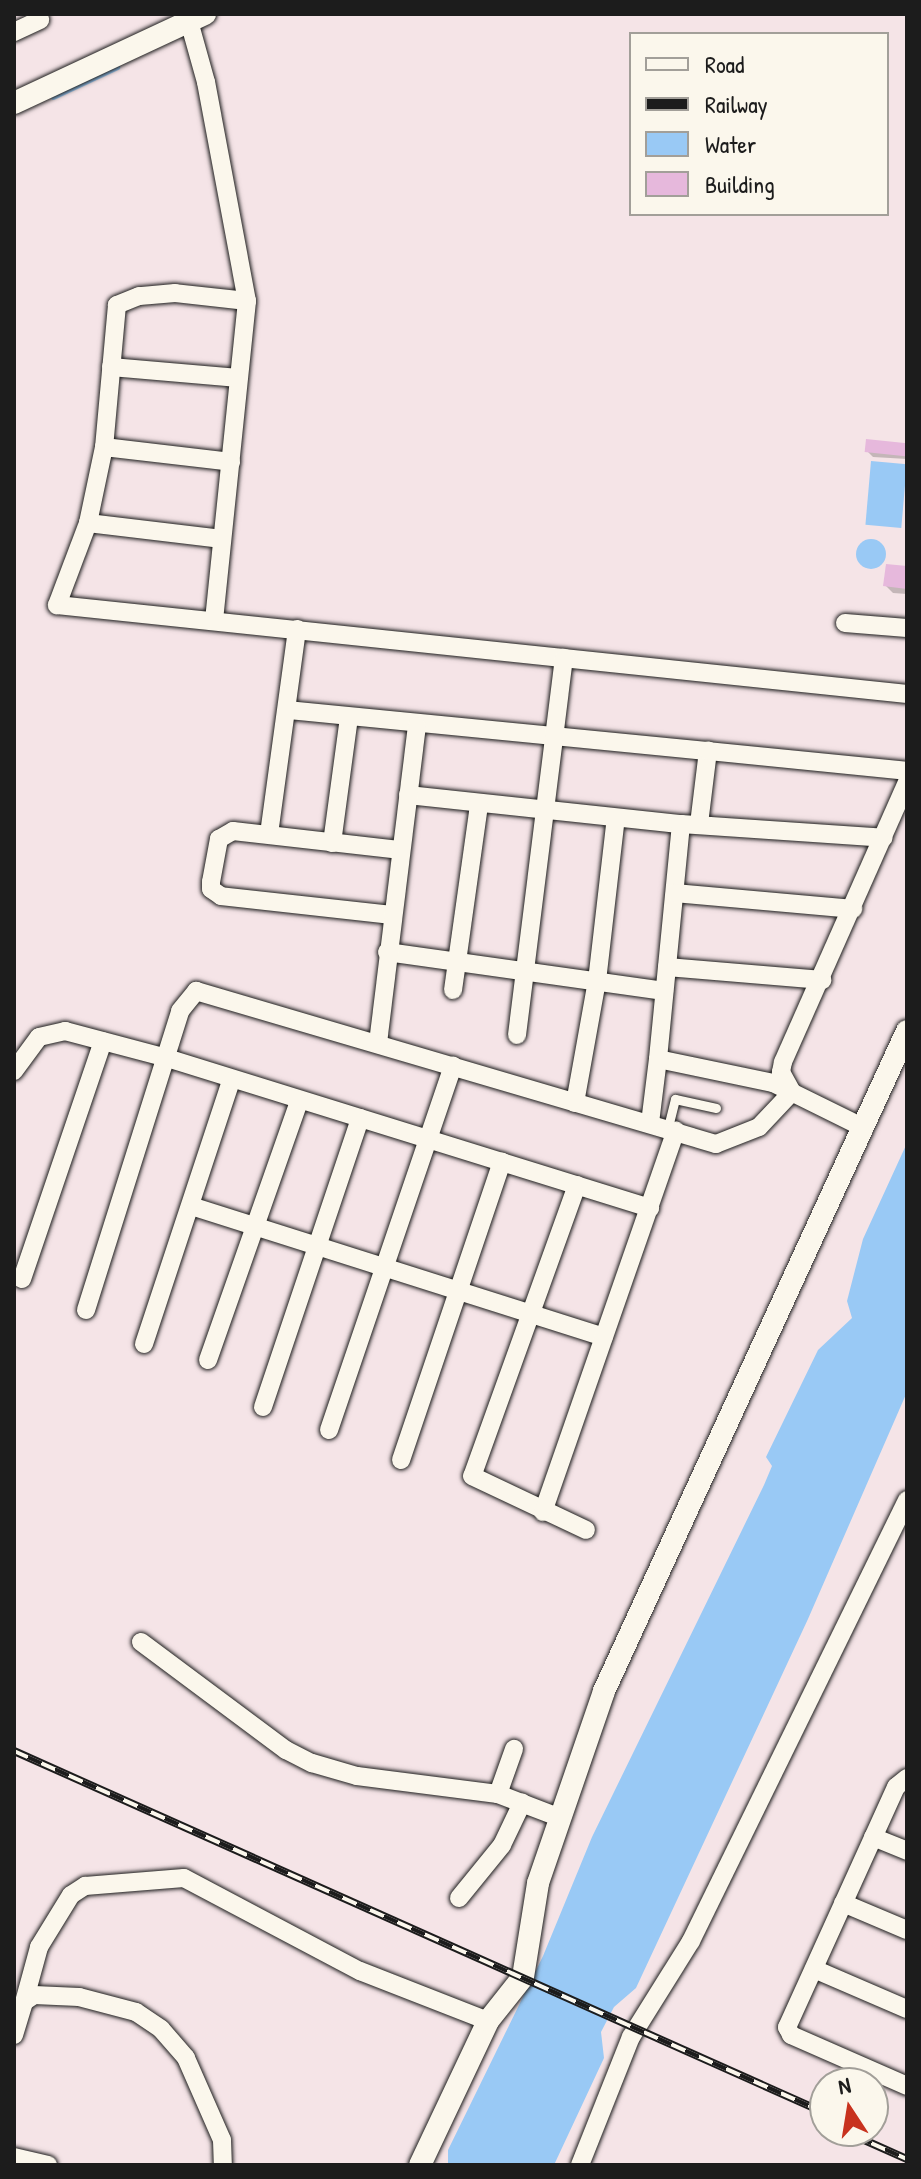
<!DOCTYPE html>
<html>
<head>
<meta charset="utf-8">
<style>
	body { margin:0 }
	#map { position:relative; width:921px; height:2179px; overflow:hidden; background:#f5e4e7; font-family:"Patrick Hand",sans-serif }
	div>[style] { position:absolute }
	.water>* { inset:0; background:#99c9f5; transform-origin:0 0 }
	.round { border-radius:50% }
	.shadow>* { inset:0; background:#0003 }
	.stream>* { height:5px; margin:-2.5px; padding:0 2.5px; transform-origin:2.5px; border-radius:2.5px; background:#99c9f5 }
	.building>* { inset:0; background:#e6b8dc; transform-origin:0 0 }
	.roads { filter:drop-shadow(0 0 2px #1c1c1c) drop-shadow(0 0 2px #1c1c1c) }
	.service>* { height:9px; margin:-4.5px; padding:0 4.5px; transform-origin:4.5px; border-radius:4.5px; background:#fbf7ec }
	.minor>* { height:18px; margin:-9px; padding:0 9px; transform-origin:9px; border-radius:9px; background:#fbf7ec }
	.tertiary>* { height:22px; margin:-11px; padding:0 11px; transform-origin:11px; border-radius:11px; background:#fbf7ec }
	.rail>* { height:8px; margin-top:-4px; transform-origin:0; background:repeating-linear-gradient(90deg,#fbf7ec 0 15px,#1c1c1c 0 30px); box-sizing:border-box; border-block:2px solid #1c1c1c }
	span { translate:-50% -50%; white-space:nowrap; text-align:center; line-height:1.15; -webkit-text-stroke:6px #fbf7ec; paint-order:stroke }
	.frame { position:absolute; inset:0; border:16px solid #1c1c1c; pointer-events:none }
	.legend { position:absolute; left:629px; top:32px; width:260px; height:184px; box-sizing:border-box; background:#fbf7ec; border:2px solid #a29f99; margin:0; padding:10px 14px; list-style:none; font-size:24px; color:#1c1c1c }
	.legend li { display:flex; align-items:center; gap:16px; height:40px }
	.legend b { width:40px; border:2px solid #a29f99 }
	.north { position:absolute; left:809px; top:2067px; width:80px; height:80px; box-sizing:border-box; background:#fbf7ec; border:2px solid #a29f99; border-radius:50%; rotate:348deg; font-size:22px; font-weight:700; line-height:32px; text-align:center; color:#1c1c1c }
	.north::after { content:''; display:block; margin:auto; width:28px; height:36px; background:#c8321e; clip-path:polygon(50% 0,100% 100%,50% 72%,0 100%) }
</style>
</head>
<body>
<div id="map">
	<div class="water">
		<div style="left:871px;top:461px;width:36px;height:64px;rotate:5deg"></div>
		<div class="round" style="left:856px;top:539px;width:30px;height:30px"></div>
		<div style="clip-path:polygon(907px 1143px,907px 1392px,808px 1619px,636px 1988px,614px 2007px,601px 2032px,604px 2058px,554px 2165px,448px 2165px,448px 2150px,543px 1956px,592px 1837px,764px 1485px,772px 1466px,766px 1457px,818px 1350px,852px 1318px,847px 1301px,863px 1239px)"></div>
	</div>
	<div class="shadow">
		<div style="clip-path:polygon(907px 445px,907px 459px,873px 457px,867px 451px)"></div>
		<div style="clip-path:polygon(907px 567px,907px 594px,893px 593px,885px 585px)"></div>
	</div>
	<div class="stream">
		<div style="left:53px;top:97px;width:71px;rotate:-25.1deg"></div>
	</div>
	<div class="building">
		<div style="left:866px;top:439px;width:41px;height:13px;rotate:6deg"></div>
		<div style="clip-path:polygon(886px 564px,907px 566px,907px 589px,883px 586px)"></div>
	</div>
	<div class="roads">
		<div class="service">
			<div style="left:668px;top:1127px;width:29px;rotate:-76deg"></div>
			<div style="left:675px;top:1099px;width:42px;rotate:12.4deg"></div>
		</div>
		<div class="minor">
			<div style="left:187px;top:14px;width:71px;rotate:74.4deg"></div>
			<div style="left:206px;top:82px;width:223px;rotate:79.4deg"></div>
			<div style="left:247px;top:301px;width:321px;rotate:95.9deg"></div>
			<div style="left:14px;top:32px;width:29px;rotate:-25deg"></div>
			<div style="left:247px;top:301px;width:72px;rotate:-173.7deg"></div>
			<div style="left:175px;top:293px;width:36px;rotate:175deg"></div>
			<div style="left:139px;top:296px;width:24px;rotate:158deg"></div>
			<div style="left:117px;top:305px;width:143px;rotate:95.2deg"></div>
			<div style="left:104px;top:447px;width:78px;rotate:101.9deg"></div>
			<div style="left:88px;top:523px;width:88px;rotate:110.7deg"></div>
			<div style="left:57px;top:605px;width:855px;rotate:5.98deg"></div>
			<div style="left:111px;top:367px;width:128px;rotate:4.9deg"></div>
			<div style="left:104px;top:447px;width:128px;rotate:6.7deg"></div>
			<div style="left:88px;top:523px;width:135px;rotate:6.8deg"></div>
			<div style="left:845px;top:623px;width:62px;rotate:4.6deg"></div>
			<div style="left:288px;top:710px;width:422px;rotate:5.6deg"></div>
			<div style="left:408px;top:795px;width:275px;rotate:6.1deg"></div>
			<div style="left:681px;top:824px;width:203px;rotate:3.9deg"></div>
			<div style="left:681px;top:824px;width:236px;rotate:95.6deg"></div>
			<div style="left:658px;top:1059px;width:117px;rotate:11.8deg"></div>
			<div style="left:773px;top:1083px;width:102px;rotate:26.3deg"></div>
			<div style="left:699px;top:824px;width:74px;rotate:-83deg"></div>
			<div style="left:708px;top:751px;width:200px;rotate:5.7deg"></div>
			<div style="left:269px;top:834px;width:207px;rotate:-82.2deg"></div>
			<div style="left:332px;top:843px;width:126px;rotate:-82.3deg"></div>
			<div style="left:675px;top:893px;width:179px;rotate:5.1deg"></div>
			<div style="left:392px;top:915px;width:172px;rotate:-173.7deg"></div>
			<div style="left:221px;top:896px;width:12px;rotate:-145deg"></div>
			<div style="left:211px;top:889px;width:7px;rotate:-90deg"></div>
			<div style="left:211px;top:882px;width:44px;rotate:-79.5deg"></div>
			<div style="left:219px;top:839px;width:16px;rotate:-30deg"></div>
			<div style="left:233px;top:831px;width:167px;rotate:6.5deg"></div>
			<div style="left:387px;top:952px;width:280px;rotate:8deg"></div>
			<div style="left:667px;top:967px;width:156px;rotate:4.8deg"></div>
			<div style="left:453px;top:990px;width:188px;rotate:-82deg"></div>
			<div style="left:517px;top:1035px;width:380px;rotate:-82.9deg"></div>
			<div style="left:378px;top:1043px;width:319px;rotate:-83deg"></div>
			<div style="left:14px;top:1071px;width:42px;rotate:-53.7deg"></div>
			<div style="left:39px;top:1037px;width:27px;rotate:-13deg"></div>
			<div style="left:65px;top:1031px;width:106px;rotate:14.8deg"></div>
			<div style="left:167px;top:1058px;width:506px;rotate:17.25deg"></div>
			<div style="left:575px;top:1103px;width:124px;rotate:-79.8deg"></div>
			<div style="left:597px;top:981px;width:164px;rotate:-83.4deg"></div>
			<div style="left:650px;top:1123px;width:64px;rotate:-82.9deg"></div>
			<div style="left:577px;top:1185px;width:309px;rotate:109.8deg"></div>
			<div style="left:472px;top:1476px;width:126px;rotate:25.3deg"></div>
			<div style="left:191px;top:1206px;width:433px;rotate:17.6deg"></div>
			<div style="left:22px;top:1279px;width:251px;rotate:-71.2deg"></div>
			<div style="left:86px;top:1310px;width:313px;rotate:-72.5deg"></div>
			<div style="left:180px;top:1011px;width:26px;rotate:-51deg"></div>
			<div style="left:196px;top:991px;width:542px;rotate:16.4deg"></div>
			<div style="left:716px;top:1144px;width:46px;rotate:-21.6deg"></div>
			<div style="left:759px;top:1127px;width:48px;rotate:-46.7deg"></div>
			<div style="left:792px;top:1092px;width:23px;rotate:-119deg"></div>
			<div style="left:781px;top:1072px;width:10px;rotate:-79deg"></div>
			<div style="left:783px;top:1062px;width:306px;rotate:-66.1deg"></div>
			<div style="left:144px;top:1344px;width:277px;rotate:-71.7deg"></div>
			<div style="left:208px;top:1360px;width:275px;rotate:-70.6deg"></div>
			<div style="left:263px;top:1407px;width:305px;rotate:-71.4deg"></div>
			<div style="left:329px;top:1430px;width:385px;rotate:-71.2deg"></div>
			<div style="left:401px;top:1460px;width:315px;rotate:-71.3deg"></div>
			<div style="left:543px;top:1512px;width:404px;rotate:-70.8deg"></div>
			<div style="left:141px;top:1642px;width:181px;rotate:36.7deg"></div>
			<div style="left:286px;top:1750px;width:29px;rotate:27deg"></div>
			<div style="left:312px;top:1763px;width:47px;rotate:16.1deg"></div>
			<div style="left:357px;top:1776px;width:142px;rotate:7.3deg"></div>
			<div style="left:498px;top:1794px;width:64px;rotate:21deg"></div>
			<div style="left:907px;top:1778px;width:14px;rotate:141deg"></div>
			<div style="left:896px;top:1787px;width:264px;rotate:114.4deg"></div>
			<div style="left:787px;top:2027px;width:9px;rotate:63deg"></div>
			<div style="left:791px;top:2035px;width:127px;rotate:23.7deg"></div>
			<div style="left:498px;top:1794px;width:48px;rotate:-70.4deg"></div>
			<div style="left:873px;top:1837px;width:37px;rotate:22deg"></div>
			<div style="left:459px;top:1898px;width:68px;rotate:-50.9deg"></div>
			<div style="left:502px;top:1845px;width:47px;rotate:-64.5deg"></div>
			<div style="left:843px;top:1903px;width:69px;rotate:22.9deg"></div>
			<div style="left:814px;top:1969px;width:101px;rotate:23.3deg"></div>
			<div style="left:24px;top:2002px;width:57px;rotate:-74.7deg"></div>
			<div style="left:39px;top:1947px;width:61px;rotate:-58.4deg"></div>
			<div style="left:71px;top:1895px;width:17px;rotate:-33deg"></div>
			<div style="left:85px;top:1886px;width:99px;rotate:-4.6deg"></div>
			<div style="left:184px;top:1878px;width:199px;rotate:27.9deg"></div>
			<div style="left:360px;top:1971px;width:137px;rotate:21.3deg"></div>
			<div style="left:14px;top:2035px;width:34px;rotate:-73deg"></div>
			<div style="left:24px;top:2002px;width:12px;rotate:-35deg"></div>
			<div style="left:34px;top:1995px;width:45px;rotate:2.5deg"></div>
			<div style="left:79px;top:1997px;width:59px;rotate:14.7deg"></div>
			<div style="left:136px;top:2012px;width:30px;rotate:34deg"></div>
			<div style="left:161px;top:2029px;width:38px;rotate:49deg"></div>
			<div style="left:186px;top:2058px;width:90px;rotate:66.3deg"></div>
			<div style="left:222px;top:2140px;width:25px;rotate:88deg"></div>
			<div style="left:14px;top:2157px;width:35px;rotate:13deg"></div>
			<div style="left:580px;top:2165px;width:138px;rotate:-68.3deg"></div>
			<div style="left:631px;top:2037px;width:113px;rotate:-58deg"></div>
			<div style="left:691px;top:1941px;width:491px;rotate:-63.9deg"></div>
		</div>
		<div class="tertiary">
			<div style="left:14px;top:103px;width:211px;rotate:-25deg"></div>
			<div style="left:420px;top:2165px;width:159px;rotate:-64.7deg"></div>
			<div style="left:488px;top:2021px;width:56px;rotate:-51.5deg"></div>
			<div style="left:523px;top:1977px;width:95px;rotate:-80.9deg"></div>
			<div style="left:538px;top:1883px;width:203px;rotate:-71deg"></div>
			<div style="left:604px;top:1691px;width:726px;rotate:-65.34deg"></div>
		</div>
	</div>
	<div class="rail">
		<div style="left:14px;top:1751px;width:888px;rotate:24.05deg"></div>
		<div style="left:844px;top:2131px;width:69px;rotate:24deg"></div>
	</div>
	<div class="frame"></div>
	<ul class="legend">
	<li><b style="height:10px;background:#fbf7ec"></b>Road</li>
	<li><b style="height:10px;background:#1c1c1c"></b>Railway</li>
	<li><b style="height:22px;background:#99c9f5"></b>Water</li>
	<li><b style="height:22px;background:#e6b8dc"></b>Building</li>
	</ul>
	<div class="north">N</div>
</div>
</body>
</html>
